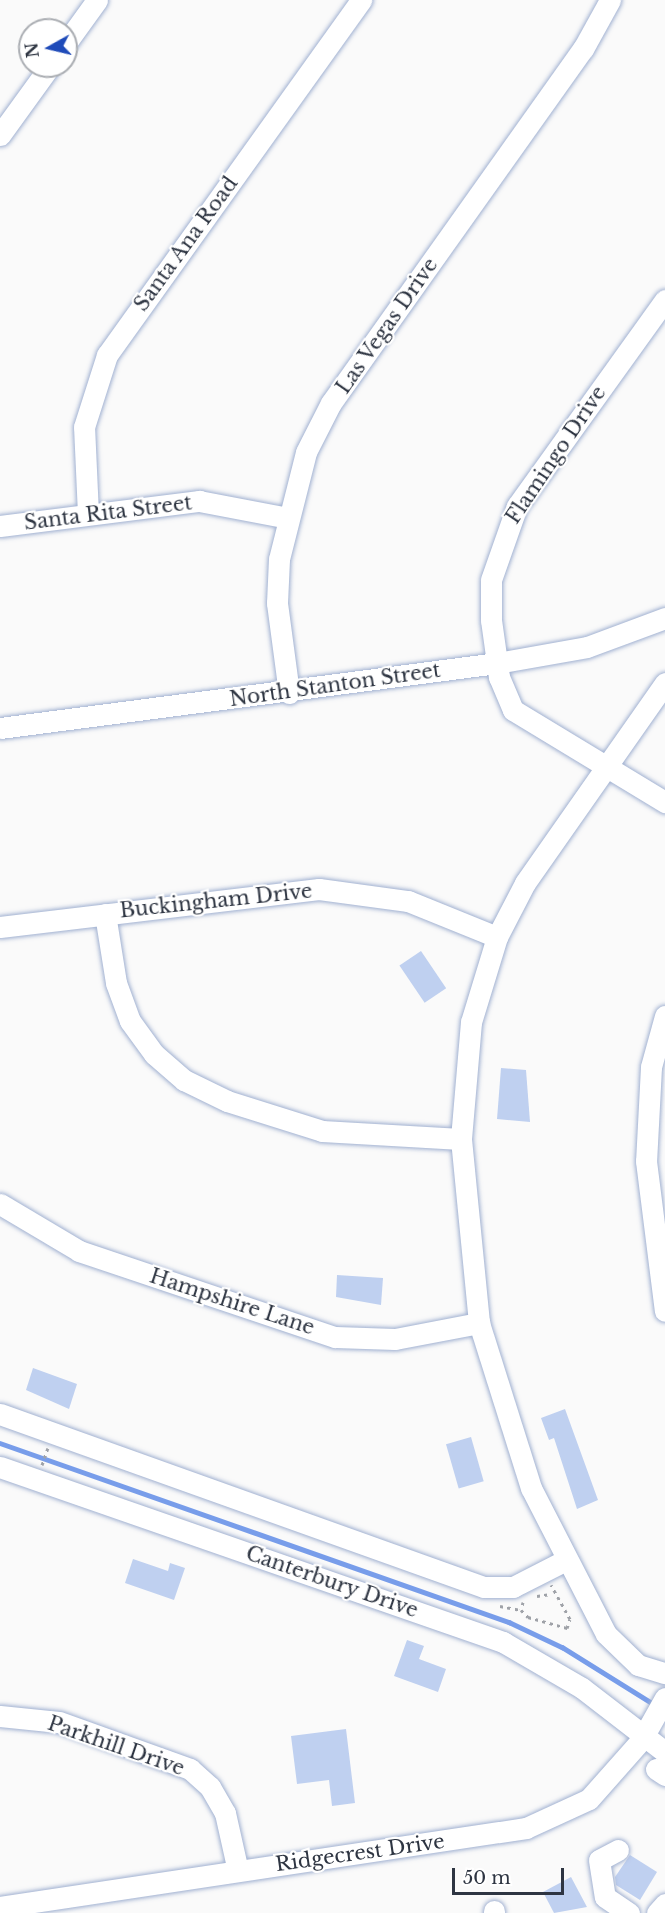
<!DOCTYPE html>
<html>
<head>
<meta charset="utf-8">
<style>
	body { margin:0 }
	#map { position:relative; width:665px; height:1913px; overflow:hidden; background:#fafafa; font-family:"Libre Baskerville",serif }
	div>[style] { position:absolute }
	.stream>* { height:4.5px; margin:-2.25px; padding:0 2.25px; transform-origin:2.25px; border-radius:2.25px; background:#789dea }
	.building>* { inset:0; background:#bfd0f0; transform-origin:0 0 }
	.path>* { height:3px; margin-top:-1.5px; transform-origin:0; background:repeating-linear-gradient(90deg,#9fa2a8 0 3px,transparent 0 7.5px) }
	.roads { filter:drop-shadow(0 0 2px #a1b1d1) drop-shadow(0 0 2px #a1b1d1) }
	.minor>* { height:21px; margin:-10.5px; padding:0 10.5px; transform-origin:10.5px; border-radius:10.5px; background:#fff }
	span { translate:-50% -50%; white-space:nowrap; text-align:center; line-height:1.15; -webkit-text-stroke:4.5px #fff; paint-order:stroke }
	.street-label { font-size:20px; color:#2e3542 }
	.north { position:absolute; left:18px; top:18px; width:60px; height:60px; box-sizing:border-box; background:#fff; border:2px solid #abaeb3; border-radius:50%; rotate:262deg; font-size:16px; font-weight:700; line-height:24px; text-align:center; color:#2e3542 }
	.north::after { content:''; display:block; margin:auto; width:21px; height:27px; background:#1f4bb9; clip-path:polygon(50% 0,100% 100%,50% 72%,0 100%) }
	.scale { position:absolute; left:452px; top:1868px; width:112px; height:27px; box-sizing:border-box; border:3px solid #2e3542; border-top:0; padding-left:8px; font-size:18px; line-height:21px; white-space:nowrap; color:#2e3542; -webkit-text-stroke:4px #fff; paint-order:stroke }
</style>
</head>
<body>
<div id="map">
	<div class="stream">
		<div style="left:0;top:1443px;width:540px;rotate:19.38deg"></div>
		<div style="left:509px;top:1622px;width:59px;rotate:25.3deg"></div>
		<div style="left:562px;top:1647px;width:110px;rotate:31.9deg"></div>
	</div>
	<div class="building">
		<div style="left:421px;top:951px;width:45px;height:26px;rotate:56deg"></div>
		<div style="clip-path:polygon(501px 1068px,526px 1070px,530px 1122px,497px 1119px)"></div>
		<div style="clip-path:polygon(337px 1275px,383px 1278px,381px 1305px,336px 1297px)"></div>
		<div style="clip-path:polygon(33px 1368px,77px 1384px,69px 1409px,26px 1390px)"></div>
		<div style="clip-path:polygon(565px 1409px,598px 1500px,577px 1509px,554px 1438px,549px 1440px,541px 1418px)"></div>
		<div style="left:471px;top:1437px;width:46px;height:26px;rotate:74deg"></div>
		<div style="clip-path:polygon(133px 1559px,168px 1571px,170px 1563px,185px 1568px,174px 1600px,125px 1583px)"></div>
		<div style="clip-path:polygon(407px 1640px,424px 1646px,419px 1659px,446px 1669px,438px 1692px,394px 1676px)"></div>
		<div style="clip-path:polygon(346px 1729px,355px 1803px,332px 1806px,329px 1780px,297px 1784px,291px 1736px)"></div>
		<div style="clip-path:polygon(630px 1855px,657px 1872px,640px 1900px,616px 1885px,615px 1877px)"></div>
		<div style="clip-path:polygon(571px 1877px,587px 1907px,554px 1913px,543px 1892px)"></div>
	</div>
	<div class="path">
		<div style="left:42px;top:1465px;width:18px;rotate:-71deg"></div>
		<div style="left:537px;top:1596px;width:14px;rotate:-8deg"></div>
		<div style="left:523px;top:1602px;width:8px;rotate:104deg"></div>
		<div style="left:521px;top:1610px;width:10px;rotate:45deg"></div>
		<div style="left:528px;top:1617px;width:41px;rotate:15.8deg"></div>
		<div style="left:567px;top:1628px;width:9px;rotate:-72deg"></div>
		<div style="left:570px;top:1619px;width:39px;rotate:-119deg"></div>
		<div style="left:500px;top:1606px;width:21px;rotate:11deg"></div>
	</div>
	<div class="roads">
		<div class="minor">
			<div style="left:66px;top:43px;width:53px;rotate:-54.2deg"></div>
			<div style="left:0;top:135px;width:85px;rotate:-54.1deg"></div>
			<div style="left:665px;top:300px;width:254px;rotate:125.7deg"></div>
			<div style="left:517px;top:506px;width:78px;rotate:109.4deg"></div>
			<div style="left:491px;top:580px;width:40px;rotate:90deg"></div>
			<div style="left:491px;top:620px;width:58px;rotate:82deg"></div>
			<div style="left:499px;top:677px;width:36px;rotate:67deg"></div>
			<div style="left:513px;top:710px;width:178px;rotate:31.2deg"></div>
			<div style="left:88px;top:514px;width:87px;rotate:-92.6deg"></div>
			<div style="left:84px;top:427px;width:76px;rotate:-72.3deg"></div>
			<div style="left:107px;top:355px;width:437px;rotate:-54.4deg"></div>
			<div style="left:0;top:526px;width:201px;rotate:-7.2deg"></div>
			<div style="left:199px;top:501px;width:91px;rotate:10.8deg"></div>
			<div style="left:665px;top:683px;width:244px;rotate:125deg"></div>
			<div style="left:525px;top:883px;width:61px;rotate:117.4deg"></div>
			<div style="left:497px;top:937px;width:89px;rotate:107deg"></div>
			<div style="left:471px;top:1022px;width:117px;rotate:94.9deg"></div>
			<div style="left:461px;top:1139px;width:185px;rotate:84.4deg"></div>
			<div style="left:479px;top:1323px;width:173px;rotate:72.5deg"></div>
			<div style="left:531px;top:1488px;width:164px;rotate:62.8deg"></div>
			<div style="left:606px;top:1634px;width:45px;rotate:44.1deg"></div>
			<div style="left:638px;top:1665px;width:28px;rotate:17deg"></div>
			<div style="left:289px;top:693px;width:91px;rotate:-97.6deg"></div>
			<div style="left:277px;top:603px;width:44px;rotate:-87.4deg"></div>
			<div style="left:279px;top:559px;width:110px;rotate:-75.8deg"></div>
			<div style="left:306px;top:452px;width:55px;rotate:-63deg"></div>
			<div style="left:331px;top:403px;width:435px;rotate:-54.6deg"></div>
			<div style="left:583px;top:49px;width:56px;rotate:-61.1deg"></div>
			<div style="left:0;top:728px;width:501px;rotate:-7.45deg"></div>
			<div style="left:497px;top:663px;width:91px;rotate:-10.1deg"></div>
			<div style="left:587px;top:647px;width:83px;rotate:-20.4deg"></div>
			<div style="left:105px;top:914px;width:70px;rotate:80.9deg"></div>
			<div style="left:116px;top:983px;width:40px;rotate:69.8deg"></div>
			<div style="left:130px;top:1021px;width:41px;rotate:54deg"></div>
			<div style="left:154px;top:1054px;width:40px;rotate:41deg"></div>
			<div style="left:184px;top:1080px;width:48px;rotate:26deg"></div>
			<div style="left:227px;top:1101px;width:100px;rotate:17.5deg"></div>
			<div style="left:322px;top:1131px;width:139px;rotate:3.3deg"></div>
			<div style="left:0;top:927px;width:321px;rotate:-6.8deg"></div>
			<div style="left:319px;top:889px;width:90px;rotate:7.7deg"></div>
			<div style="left:408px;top:901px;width:96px;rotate:22deg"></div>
			<div style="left:665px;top:1016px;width:53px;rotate:105.4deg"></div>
			<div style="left:651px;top:1067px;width:94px;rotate:93deg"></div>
			<div style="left:646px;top:1161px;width:151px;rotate:82.8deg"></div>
			<div style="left:0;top:1204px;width:92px;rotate:30.7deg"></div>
			<div style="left:79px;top:1251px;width:270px;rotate:18.6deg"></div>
			<div style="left:335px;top:1337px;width:60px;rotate:1.9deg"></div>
			<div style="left:395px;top:1339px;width:86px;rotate:-10.8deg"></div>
			<div style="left:0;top:1414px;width:514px;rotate:19.67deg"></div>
			<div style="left:484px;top:1587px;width:29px"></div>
			<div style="left:513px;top:1587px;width:57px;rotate:-27deg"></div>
			<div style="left:0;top:1467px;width:533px;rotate:19.18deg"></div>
			<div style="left:503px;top:1642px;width:91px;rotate:30.2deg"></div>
			<div style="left:582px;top:1688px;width:105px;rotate:37.6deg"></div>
			<div style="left:0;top:1716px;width:59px;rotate:5.8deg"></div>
			<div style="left:59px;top:1722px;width:139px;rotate:19.7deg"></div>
			<div style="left:190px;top:1769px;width:27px;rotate:42deg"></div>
			<div style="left:210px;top:1787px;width:30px;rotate:60deg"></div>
			<div style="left:225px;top:1813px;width:59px;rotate:77.4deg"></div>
			<div style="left:656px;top:1769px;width:11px;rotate:34deg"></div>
			<div style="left:618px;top:1850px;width:21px;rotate:152deg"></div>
			<div style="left:599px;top:1860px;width:37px;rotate:81deg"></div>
			<div style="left:605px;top:1897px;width:29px;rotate:34deg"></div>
			<div style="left:0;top:1907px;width:532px;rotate:-8.54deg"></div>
			<div style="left:526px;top:1828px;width:69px;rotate:-24.7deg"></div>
			<div style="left:589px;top:1799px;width:80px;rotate:-48.5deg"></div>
			<div style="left:642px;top:1739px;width:47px;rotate:-60.7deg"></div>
			<div style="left:494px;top:1911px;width:2px;rotate:90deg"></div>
			<div style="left:657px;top:1913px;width:12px;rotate:-48deg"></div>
		</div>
	</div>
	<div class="street-label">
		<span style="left:186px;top:244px;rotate:-54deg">Santa Ana Road</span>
		<span style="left:387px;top:326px;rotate:-55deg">Las Vegas Drive</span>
		<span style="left:556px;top:455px;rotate:-56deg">Flamingo Drive</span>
		<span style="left:108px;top:513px;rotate:-7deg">Santa Rita Street</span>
		<span style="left:335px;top:685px;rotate:-8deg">North Stanton Street</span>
		<span style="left:216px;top:901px;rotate:-6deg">Buckingham Drive</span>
		<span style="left:232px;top:1302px;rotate:18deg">Hampshire Lane</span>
		<span style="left:332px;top:1582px;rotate:19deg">Canterbury Drive</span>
		<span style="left:116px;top:1746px;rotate:19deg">Parkhill Drive</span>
		<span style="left:360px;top:1853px;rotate:-8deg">Ridgecrest Drive</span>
	</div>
	<div class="north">N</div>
	<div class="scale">50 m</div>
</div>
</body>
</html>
